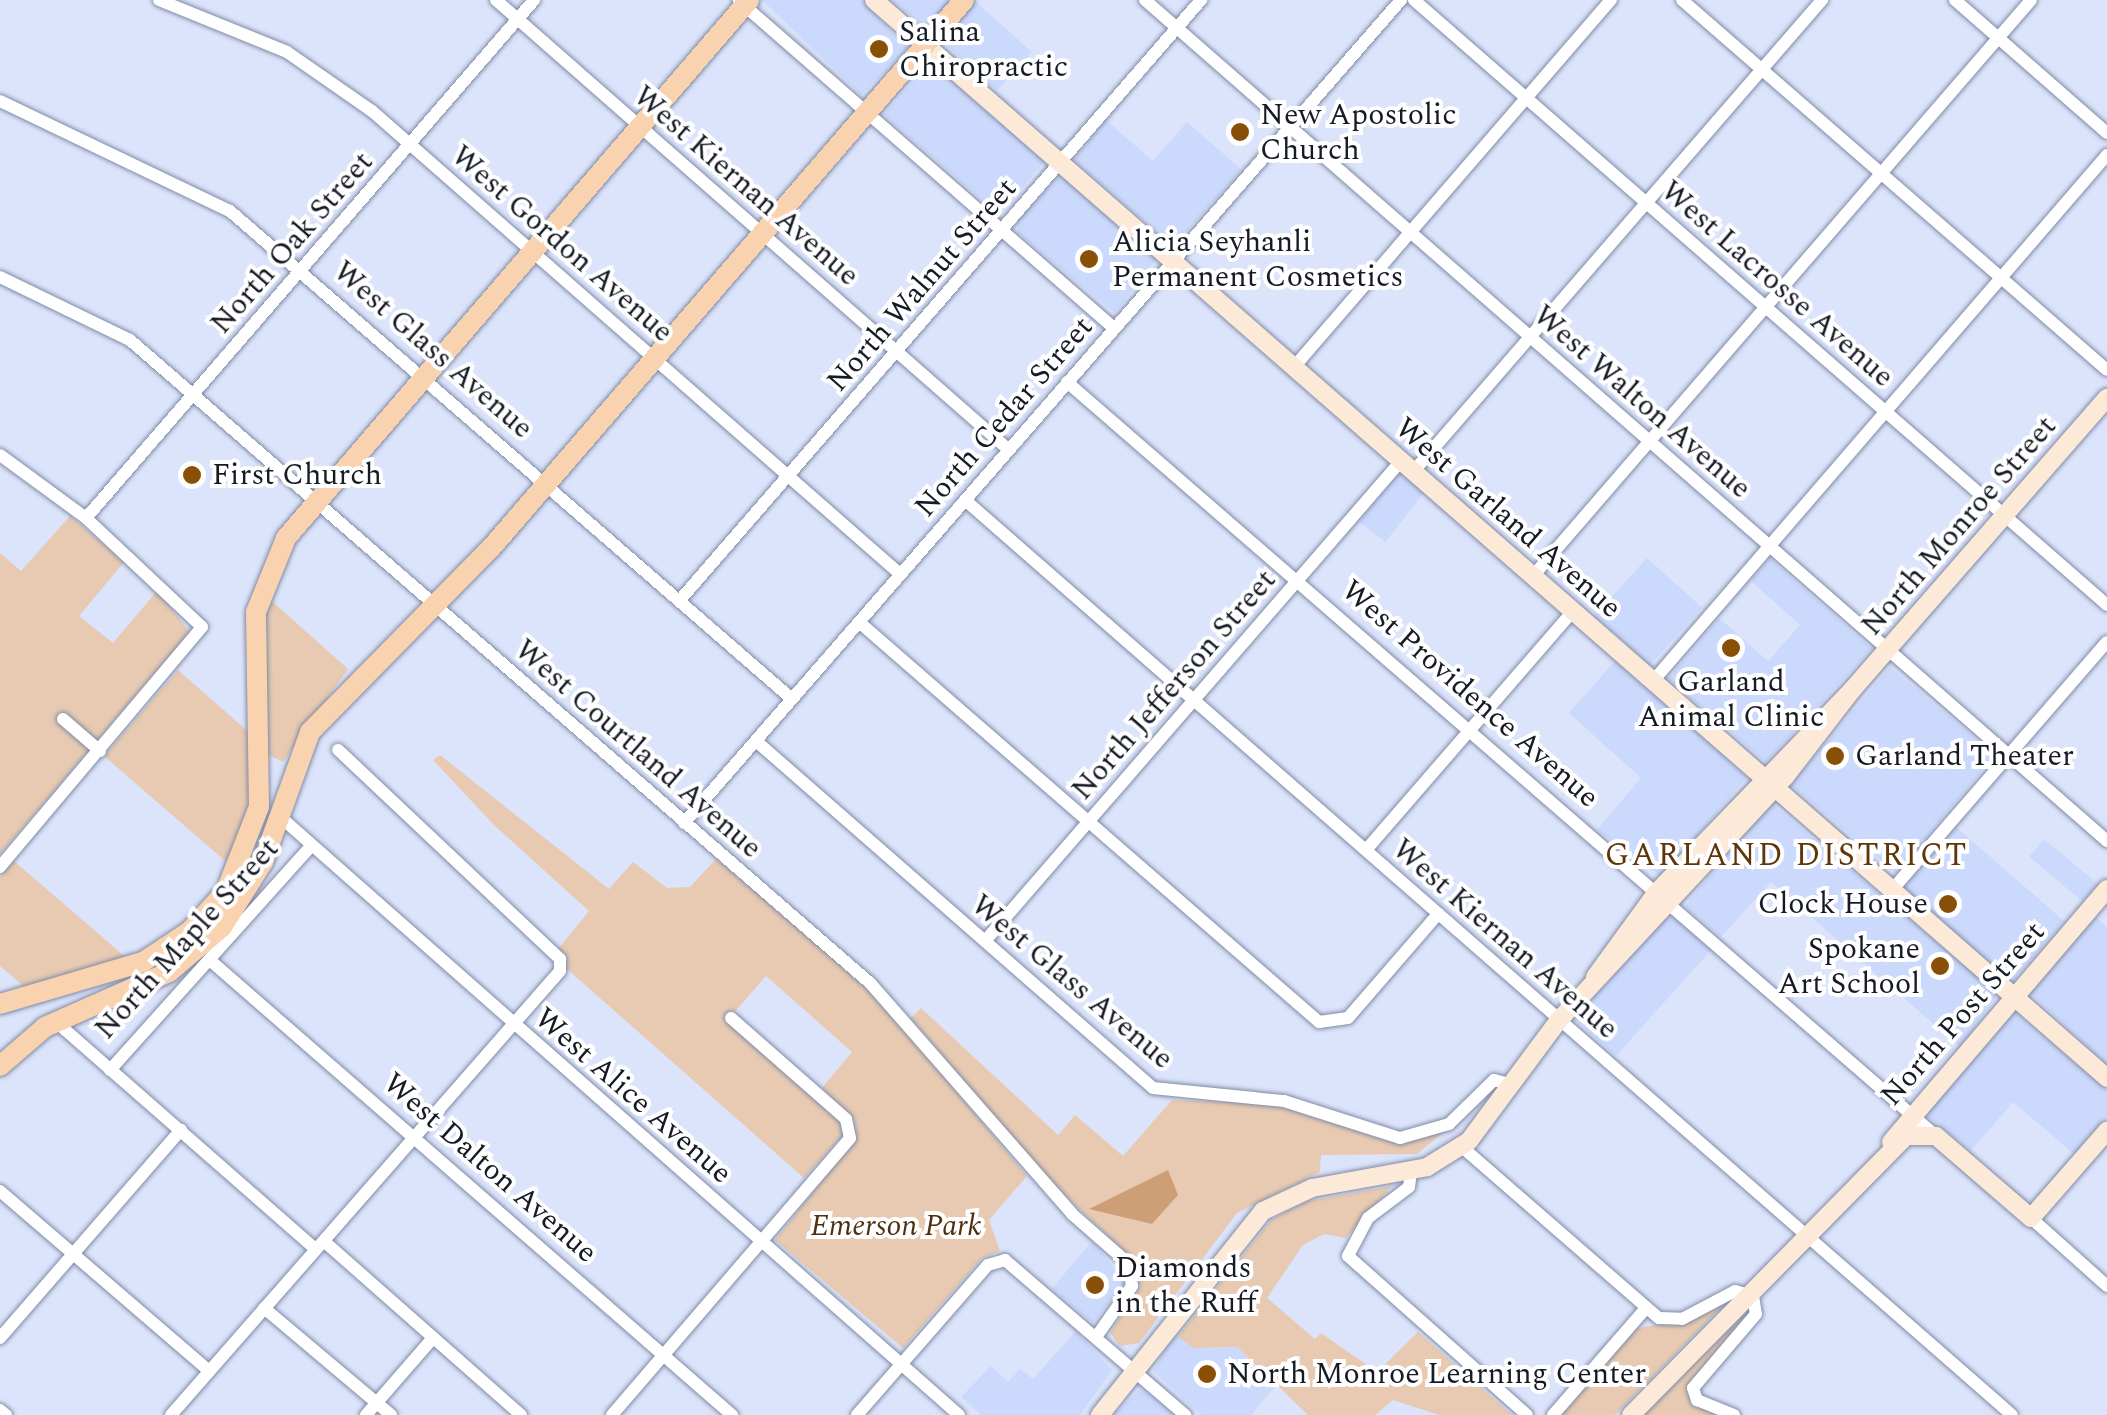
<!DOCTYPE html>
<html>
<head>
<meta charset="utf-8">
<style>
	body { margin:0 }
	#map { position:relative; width:2107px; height:1415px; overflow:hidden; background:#dbe4fb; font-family:Spectral,serif }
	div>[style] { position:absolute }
	.built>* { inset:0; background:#cbd9fc; transform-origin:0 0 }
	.green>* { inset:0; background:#e7cab1 }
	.forest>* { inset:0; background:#ce9f77 }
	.roads { filter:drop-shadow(0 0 2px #818ba5) drop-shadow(0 0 2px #818ba5) }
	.street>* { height:12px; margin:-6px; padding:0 6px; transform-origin:6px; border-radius:6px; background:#fff }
	.secondary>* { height:18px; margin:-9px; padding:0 9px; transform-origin:9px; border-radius:9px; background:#fce9d7 }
	.primary>* { height:20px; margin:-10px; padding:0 10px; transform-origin:10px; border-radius:10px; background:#f9d3af }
	.dots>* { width:28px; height:28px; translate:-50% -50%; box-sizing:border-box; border:5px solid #fff; border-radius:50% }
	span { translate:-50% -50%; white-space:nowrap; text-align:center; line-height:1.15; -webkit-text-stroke:8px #fff; paint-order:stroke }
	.poi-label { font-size:30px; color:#161a24 }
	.left { translate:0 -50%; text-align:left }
	.right { translate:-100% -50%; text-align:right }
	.street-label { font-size:30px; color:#161a24 }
	.park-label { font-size:30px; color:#4f2f0f; font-style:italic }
	.neighbourhood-label { font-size:32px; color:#5f3609; letter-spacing:2.5px }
</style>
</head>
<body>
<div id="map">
	<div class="built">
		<div style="clip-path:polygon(762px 0,861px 0,908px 48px,861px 95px)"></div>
		<div style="clip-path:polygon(892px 0,953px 0,924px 26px)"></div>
		<div style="left:974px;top:0;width:78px;height:52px;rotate:42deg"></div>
		<div style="left:930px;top:62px;width:152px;height:70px;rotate:41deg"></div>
		<div style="clip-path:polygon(1106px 120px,1153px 161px,1187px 122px,1242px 170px,1173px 246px,1074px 160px)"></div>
		<div style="clip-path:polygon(1061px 175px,1157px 259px,1115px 313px,1018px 233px,1017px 221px)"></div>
		<div style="left:1398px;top:472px;width:33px;height:63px;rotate:38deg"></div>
		<div style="left:1647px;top:558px;width:74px;height:78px;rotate:42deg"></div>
		<div style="clip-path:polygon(1770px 559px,1872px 649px,1766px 762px,1668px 679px,1719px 618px,1768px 661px,1800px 625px,1751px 581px)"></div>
		<div style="clip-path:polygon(1615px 661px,1747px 777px,1662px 877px,1597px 830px,1641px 778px,1569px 713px)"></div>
		<div style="left:1890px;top:667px;width:137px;height:154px;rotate:40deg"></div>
		<div style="clip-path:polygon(1770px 802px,1998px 994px,1960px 1047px,1771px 882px,1721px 937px,1685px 906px)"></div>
		<div style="left:1956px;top:827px;width:144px;height:82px;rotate:41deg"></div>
		<div style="left:2044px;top:839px;width:70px;height:23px;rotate:40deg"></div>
		<div style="clip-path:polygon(2092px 914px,2107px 927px,2107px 1064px,2029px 992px)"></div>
		<div style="clip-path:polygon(1676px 918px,1712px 949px,1616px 1056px,1573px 1018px,1664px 919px)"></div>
		<div style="clip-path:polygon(2013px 1011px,2107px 1090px,2107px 1116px,2074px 1154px,2013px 1102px,1971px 1151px,1921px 1111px)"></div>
		<div style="clip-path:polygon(1092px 1241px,1126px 1282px,1093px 1323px,1052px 1289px)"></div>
		<div style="clip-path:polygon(1076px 1331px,1112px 1370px,1080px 1415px,981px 1415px,961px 1397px,991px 1366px,1008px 1382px,1020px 1369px,1033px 1379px)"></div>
		<div style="clip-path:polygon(1174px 1333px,1193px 1348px,1237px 1347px,1275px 1387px,1251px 1415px,1201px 1415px,1153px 1371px)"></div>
		<div style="clip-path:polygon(1139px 1390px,1148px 1393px,1174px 1415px,1113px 1415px)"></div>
	</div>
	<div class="green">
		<div style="clip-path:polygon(70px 516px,124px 562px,79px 616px,113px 643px,157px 591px,190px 632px,0 854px,0 553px,21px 571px)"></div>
		<div style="clip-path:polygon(266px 596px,348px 669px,283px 762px,267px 754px,259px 660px)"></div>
		<div style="clip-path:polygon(178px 670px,252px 735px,253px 784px,231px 866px,104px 756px)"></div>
		<div style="clip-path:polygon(440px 755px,609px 889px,633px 862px,667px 888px,690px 887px,716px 859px,870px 989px,1027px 1176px,989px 1220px,1000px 1251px,982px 1258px,903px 1348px,775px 1240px,856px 1138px,854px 1118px,822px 1088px,852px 1052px,766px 976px,726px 1022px,840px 1121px,844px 1134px,804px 1178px,567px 969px,558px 949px,589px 911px,494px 825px,433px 760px)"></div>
		<div style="clip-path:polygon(14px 861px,130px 961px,28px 990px,0 966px,0 877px)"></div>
		<div style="clip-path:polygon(921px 1008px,1058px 1135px,1075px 1115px,1123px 1156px,1172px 1100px,1271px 1103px,1398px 1142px,1444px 1130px,1478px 1104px,1417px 1154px,1321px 1155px,1320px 1172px,1237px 1213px,1139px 1343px,1120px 1346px,1110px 1333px,1140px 1287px,1136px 1262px,1042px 1174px,911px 1018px)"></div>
		<div style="clip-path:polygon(1392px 1186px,1346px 1238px,1324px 1234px,1303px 1245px,1267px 1298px,1315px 1339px,1321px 1333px,1377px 1372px,1418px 1332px,1512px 1415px,1439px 1415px,1393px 1400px,1375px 1415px,1308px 1415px,1237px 1347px,1193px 1348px,1178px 1336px,1271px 1220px,1308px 1201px)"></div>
		<div style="clip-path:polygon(1735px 1293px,1615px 1415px,1557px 1415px,1632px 1329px,1680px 1321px)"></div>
		<div style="clip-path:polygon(1752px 1308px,1686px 1393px,1722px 1415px,1638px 1415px)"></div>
	</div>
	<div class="forest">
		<div style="clip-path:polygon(1168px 1170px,1178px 1195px,1152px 1224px,1089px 1209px)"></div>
	</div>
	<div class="roads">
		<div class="street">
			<div style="left:159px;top:0;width:138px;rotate:22.1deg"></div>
			<div style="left:287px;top:52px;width:103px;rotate:34.8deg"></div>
			<div style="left:372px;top:111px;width:702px;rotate:41.25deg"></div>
			<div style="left:496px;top:0;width:682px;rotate:41.26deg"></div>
			<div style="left:1145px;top:0;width:1278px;rotate:41.16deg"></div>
			<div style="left:1414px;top:0;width:920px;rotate:41.12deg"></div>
			<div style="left:1682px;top:0;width:563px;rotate:41.04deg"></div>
			<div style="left:1955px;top:0;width:202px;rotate:41.2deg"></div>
			<div style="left:739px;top:1px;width:498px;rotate:41.1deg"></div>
			<div style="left:0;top:101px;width:255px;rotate:25.6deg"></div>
			<div style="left:230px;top:211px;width:744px;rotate:40.97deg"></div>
			<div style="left:0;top:277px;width:144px;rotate:25.9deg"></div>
			<div style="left:130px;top:340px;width:982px;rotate:40.99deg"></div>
			<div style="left:871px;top:984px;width:305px;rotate:48.8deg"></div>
			<div style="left:1072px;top:1214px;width:74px;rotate:41.2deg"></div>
			<div style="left:1128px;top:1263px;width:23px;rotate:80deg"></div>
			<div style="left:1132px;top:1286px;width:62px;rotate:125.2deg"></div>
			<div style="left:1294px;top:367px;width:485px;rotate:-49.2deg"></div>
			<div style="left:1067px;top:382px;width:1151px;rotate:40.95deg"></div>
			<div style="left:0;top:455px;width:107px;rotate:36.2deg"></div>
			<div style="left:86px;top:518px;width:159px;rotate:43.2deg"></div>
			<div style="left:202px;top:627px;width:314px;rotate:130.1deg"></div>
			<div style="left:1413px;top:472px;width:625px;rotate:-49.09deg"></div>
			<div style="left:965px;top:500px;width:1390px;rotate:41.15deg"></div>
			<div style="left:86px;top:518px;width:685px;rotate:-49.14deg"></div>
			<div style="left:1533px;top:576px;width:761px;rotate:-49.15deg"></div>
			<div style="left:680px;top:600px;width:795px;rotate:-49.03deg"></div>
			<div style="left:859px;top:622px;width:610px;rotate:41.01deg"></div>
			<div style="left:1319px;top:1022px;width:29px;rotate:-8deg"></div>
			<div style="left:1348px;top:1018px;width:138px;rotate:-49.1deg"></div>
			<div style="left:1653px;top:681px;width:695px;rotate:-49.2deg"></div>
			<div style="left:63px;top:719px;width:49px;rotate:40.9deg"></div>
			<div style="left:756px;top:741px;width:527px;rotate:41.16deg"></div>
			<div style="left:1153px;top:1088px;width:132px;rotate:5.7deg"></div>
			<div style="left:1284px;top:1101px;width:122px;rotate:17.7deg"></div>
			<div style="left:1400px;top:1138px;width:51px;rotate:-15.9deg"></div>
			<div style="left:1449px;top:1124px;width:63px;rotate:-44.4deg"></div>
			<div style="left:1494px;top:1080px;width:16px;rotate:15deg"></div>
			<div style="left:277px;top:814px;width:909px;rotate:41.39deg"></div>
			<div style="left:684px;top:823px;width:1092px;rotate:-48.94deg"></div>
			<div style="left:1366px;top:850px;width:316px;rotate:-49.1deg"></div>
			<div style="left:1892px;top:890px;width:328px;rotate:-49.1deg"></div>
			<div style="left:985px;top:941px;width:635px;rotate:-49.09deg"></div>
			<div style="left:212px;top:962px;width:690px;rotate:41.06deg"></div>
			<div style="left:55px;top:1021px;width:346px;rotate:41.2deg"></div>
			<div style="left:110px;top:1070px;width:297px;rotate:-48.1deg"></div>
			<div style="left:1462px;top:1147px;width:261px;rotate:41deg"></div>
			<div style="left:1659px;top:1318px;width:23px;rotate:2deg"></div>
			<div style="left:1682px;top:1319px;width:60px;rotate:-27.8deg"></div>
			<div style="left:1735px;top:1291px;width:19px;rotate:16deg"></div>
			<div style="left:1753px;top:1296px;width:18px;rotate:81deg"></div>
			<div style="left:1756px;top:1314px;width:97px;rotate:130.4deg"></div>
			<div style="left:1693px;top:1388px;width:13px;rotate:72deg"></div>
			<div style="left:1697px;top:1400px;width:40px;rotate:22deg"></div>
			<div style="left:1411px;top:1171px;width:16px;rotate:97deg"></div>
			<div style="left:1409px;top:1187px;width:51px;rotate:142.9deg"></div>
			<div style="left:1368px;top:1218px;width:43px;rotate:117.8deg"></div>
			<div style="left:1348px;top:1256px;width:239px;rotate:41.6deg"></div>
			<div style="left:0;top:1191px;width:276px;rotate:40.7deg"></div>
			<div style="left:2031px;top:1218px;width:102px;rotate:41.8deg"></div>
			<div style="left:326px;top:1243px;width:260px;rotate:41.4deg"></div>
			<div style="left:264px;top:1308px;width:166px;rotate:40.1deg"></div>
			<div style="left:0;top:1338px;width:276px;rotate:-49deg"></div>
			<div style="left:0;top:1410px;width:8px;rotate:40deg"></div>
			<div style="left:171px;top:1415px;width:590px;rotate:-48.78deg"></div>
			<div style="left:560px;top:971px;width:12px;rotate:-90deg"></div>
			<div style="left:560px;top:959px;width:305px;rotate:-136.7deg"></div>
			<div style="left:366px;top:1415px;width:102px;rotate:-49deg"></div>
			<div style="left:612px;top:1415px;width:365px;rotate:-49.3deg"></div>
			<div style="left:850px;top:1138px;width:19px;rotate:-102deg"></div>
			<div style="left:846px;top:1119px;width:153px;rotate:-138.7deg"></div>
			<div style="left:857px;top:1415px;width:199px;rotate:-48.9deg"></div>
			<div style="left:988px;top:1265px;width:18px;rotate:-16deg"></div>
			<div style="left:1005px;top:1260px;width:238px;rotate:40.7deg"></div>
			<div style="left:1553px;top:1415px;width:142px;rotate:-49deg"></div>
		</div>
		<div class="secondary">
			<div style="left:874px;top:0;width:1638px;rotate:41.16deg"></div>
			<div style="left:1595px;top:977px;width:105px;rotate:-53.9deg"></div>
			<div style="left:1657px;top:892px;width:281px;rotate:-46deg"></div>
			<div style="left:1852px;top:690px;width:388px;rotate:-48.9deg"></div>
			<div style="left:1891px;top:1142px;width:333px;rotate:-49.5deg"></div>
			<div style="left:1100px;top:1415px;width:261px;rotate:-51.4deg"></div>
			<div style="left:1263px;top:1211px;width:54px;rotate:-25.1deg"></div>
			<div style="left:1312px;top:1188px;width:117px;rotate:-10.3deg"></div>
			<div style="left:1427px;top:1167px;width:49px;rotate:-31.8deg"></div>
			<div style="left:1469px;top:1141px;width:151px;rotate:-53.4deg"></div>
			<div style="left:1559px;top:1020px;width:332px;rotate:-47.1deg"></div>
			<div style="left:1785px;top:777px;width:110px;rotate:-52.4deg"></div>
			<div style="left:1631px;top:1415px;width:392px;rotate:-45.4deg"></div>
			<div style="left:1906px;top:1136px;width:30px"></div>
			<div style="left:1936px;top:1136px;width:125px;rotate:40.8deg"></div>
			<div style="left:2031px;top:1218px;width:116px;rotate:-48.9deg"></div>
		</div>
		<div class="primary">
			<div style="left:0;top:1004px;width:149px;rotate:-16.4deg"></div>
			<div style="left:143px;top:962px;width:56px;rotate:-33.4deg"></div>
			<div style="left:190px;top:931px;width:54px;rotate:-48deg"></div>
			<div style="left:226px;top:891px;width:90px;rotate:-68.6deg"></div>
			<div style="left:259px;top:807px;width:195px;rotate:-90.9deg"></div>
			<div style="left:256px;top:612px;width:80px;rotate:-67.9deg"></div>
			<div style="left:286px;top:538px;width:710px;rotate:-49.28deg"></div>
			<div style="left:0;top:1066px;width:60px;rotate:-40.9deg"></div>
			<div style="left:45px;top:1027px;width:136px;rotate:-23.9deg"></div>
			<div style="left:169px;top:972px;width:70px;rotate:-40.3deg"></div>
			<div style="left:222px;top:927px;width:77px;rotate:-57.8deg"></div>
			<div style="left:263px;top:862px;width:138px;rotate:-70.1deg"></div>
			<div style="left:310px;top:732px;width:258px;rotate:-45.5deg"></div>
			<div style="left:491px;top:548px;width:724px;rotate:-49.2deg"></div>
		</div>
	</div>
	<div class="dots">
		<div style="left:879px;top:49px;background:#894f07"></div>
		<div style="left:1240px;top:132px;background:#894f07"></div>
		<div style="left:1089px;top:259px;background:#894f07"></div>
		<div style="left:192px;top:475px;background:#894f07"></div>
		<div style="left:1731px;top:648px;background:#894f07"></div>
		<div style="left:1835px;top:756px;background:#894f07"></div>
		<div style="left:1948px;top:904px;background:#894f07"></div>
		<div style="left:1940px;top:966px;background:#894f07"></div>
		<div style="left:1095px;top:1285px;background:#894f07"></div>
		<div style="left:1207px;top:1374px;background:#894f07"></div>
	</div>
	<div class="poi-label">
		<span class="left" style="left:899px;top:49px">Salina<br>Chiropractic</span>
		<span class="left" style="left:1260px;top:132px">New Apostolic<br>Church</span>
		<span class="left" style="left:1112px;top:259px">Alicia Seyhanli<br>Permanent Cosmetics</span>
		<span class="left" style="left:212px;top:475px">First Church</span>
		<span style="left:1731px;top:699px">Garland<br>Animal Clinic</span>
		<span class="left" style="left:1855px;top:756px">Garland Theater</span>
		<span class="right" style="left:1928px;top:904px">Clock House</span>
		<span class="right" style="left:1920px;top:966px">Spokane<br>Art School</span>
		<span class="left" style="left:1115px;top:1285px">Diamonds<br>in the Ruff</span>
		<span class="left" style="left:1227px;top:1374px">North Monroe Learning Center</span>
	</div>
	<div class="street-label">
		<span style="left:746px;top:186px;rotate:41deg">West Kiernan Avenue</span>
		<span style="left:292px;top:243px;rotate:-49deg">North Oak Street</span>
		<span style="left:562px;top:244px;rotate:41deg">West Gordon Avenue</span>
		<span style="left:1777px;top:284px;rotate:41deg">West Lacrosse Avenue</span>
		<span style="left:922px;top:285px;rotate:-49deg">North Walnut Street</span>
		<span style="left:433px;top:350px;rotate:41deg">West Glass Avenue</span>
		<span style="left:1642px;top:402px;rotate:41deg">West Walton Avenue</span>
		<span style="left:1004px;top:417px;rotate:-49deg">North Cedar Street</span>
		<span style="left:1508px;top:518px;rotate:41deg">West Garland Avenue</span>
		<span style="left:1959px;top:526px;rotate:-49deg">North Monroe Street</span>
		<span style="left:1174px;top:685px;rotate:-49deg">North Jefferson Street</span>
		<span style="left:1470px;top:694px;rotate:41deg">West Providence Avenue</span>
		<span style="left:638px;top:749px;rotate:41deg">West Courtland Avenue</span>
		<span style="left:187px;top:939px;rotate:-48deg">North Maple Street</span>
		<span style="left:1505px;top:939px;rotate:41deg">West Kiernan Avenue</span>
		<span style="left:1072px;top:982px;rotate:40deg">West Glass Avenue</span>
		<span style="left:1963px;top:1014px;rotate:-49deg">North Post Street</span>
		<span style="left:633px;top:1096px;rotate:41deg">West Alice Avenue</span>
		<span style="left:490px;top:1168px;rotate:41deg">West Dalton Avenue</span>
	</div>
	<div class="park-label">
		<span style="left:896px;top:1226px">Emerson Park</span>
	</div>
	<div class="neighbourhood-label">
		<span style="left:1787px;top:856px">GARLAND DISTRICT</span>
	</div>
</div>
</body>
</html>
